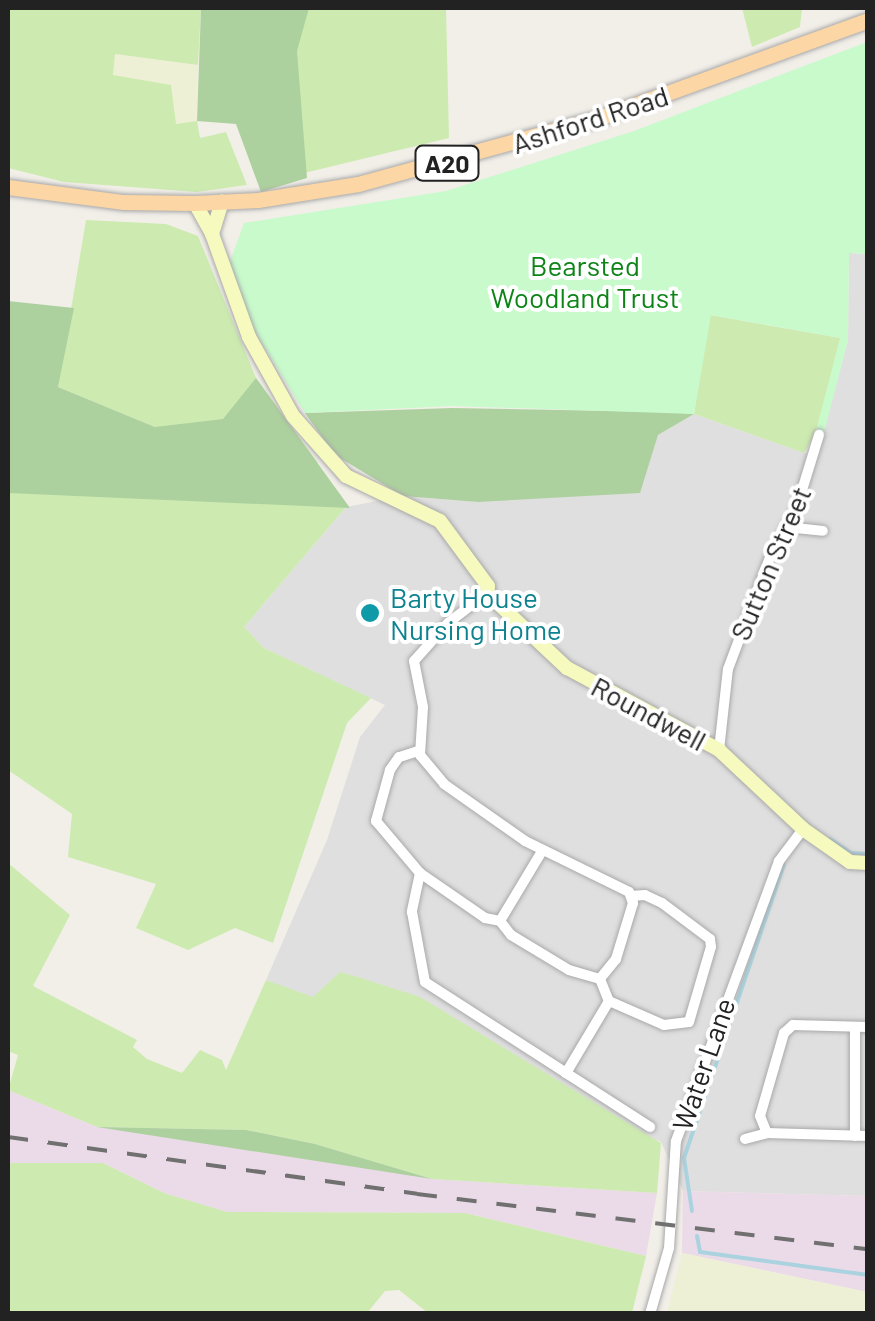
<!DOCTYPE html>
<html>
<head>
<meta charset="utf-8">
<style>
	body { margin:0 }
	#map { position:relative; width:875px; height:1321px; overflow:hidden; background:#f2efe9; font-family:Barlow,sans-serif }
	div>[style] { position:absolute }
	.residential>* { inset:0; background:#e0dfdf }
	.industrial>* { inset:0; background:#ebdbe8 }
	.farmland>* { inset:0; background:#eef0d5 }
	.grass>* { inset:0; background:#cdebb0 }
	.forest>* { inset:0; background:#add19e }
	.park>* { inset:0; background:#c8facc }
	.stream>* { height:4px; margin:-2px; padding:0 2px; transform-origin:2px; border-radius:2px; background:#aad3df }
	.roads { filter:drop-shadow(0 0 2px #a9a9a9) drop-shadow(0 0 2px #a9a9a9) }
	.street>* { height:10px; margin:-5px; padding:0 5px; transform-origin:5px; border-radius:5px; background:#fff }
	.secondary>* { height:14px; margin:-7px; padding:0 7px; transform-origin:7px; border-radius:7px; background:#f7fabf }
	.primary>* { height:15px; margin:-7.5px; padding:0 7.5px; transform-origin:7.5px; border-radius:7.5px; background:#fcd6a4 }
	.rail>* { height:4px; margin-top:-2px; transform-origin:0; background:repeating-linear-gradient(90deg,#707070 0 20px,transparent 0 40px) }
	.dots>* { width:28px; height:28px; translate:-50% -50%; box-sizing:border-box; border:5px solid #fff; border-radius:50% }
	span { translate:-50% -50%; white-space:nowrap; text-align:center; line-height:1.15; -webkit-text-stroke:8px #fff; paint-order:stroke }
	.shield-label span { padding:2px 8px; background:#fff; border:2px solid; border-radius:8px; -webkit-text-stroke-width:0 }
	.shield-label { font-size:25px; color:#222; font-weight:700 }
	.street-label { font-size:28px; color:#222 }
	.park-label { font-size:28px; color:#0c8416 }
	.culture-label { font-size:28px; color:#0d838f }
	.left { translate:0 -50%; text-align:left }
	.frame { position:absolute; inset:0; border:10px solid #222; pointer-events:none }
</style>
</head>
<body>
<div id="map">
	<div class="residential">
		<div style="clip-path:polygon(849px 253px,867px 254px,867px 1196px,683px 1191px,661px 1142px,266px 980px,327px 840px,360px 737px,385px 705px,264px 648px,244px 627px,346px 507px,403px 496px,478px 502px,658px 435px,694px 414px,816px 457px,848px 340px)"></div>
	</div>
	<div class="industrial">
		<div style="clip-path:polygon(8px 1090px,97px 1127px,246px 1130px,315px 1144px,432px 1179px,657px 1193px,646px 1256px,465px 1213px,226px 1212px,164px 1193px,103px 1163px,8px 1163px)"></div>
		<div style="clip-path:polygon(683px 1191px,867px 1196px,867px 1292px,682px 1253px)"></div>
	</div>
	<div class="farmland">
		<div style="clip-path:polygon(115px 54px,198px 65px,197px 121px,176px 124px,113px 76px)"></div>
		<div style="clip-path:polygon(682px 1253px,867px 1292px,867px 1313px,667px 1313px)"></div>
	</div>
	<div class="grass">
		<div style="clip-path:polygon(8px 8px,201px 8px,198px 65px,115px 54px,113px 75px,171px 85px,176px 124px,197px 121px,200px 138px,226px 132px,247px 185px,197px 192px,64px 182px,8px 168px)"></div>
		<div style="clip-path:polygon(247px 8px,446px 8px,449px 138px,267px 182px)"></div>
		<div style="clip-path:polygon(742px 8px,802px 8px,800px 27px,752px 47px)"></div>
		<div style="clip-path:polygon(86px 220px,166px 224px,198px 236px,256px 378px,318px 463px,155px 427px,58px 387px)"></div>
		<div style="clip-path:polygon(710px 315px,841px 338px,815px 435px,804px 453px,694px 414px)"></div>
		<div style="clip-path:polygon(35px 492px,346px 507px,244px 627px,264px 648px,371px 698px,347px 723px,273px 943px,235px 928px,188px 950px,136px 928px,156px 884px,68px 857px,72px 814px,8px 770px,8px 493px)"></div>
		<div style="clip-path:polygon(8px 863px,70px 915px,33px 986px,137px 1040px,133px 1047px,147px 1059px,182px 1073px,200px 1050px,222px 1060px,226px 1070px,266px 980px,313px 997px,340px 972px,358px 977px,420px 997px,661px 1143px,657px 1193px,432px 1179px,315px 1144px,246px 1130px,97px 1127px,8px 1090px,18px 1055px,8px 1051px)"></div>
		<div style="clip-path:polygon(8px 1163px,103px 1163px,164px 1193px,227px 1212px,465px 1213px,646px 1256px,632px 1313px,428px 1313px,399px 1290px,385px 1291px,367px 1313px,8px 1313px)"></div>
	</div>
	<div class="forest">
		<div style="clip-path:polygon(201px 8px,309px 8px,297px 51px,307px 178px,261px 192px,236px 124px,197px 121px)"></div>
		<div style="clip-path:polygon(8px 301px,74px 308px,58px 387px,155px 427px,223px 419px,256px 378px,350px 508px,8px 493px)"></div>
		<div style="clip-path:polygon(452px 408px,666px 412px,694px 414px,658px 435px,640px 493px,478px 502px,403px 496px,335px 455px,305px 413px)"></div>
		<div style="clip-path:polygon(97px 1127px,246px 1130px,315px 1144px,432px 1179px)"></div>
	</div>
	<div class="park">
		<div style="clip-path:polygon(867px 42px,867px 254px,849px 253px,848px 340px,823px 437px,815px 435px,840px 338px,711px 315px,694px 414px,452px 406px,305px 413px,253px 329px,228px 267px,244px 223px,446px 191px,634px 131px)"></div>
	</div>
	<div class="stream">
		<div style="left:830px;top:839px;width:25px;rotate:34deg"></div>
		<div style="left:851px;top:853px;width:17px;rotate:3deg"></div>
		<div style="left:692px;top:1211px;width:54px;rotate:-98.6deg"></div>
		<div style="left:684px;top:1158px;width:310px;rotate:-71.2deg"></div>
		<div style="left:697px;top:1236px;width:16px;rotate:79deg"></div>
		<div style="left:700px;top:1252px;width:170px;rotate:7.8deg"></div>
	</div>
	<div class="roads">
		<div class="street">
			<div style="left:786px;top:527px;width:37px;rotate:6deg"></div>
			<div style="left:487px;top:593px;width:49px;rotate:142.4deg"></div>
			<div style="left:448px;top:623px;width:51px;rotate:131.8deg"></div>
			<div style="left:414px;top:661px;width:47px;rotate:78.9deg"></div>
			<div style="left:423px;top:707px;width:48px;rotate:93.6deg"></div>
			<div style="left:420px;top:755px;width:38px;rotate:50deg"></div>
			<div style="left:444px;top:784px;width:99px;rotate:35.1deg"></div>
			<div style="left:525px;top:841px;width:116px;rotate:26.1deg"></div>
			<div style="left:629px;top:892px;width:12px;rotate:70deg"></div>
			<div style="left:633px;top:903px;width:59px;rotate:106.9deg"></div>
			<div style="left:616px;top:959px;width:26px;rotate:129deg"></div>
			<div style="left:600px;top:979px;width:32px;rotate:-164deg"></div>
			<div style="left:569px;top:970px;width:68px;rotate:-148.9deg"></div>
			<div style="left:511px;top:935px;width:18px;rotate:-128deg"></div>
			<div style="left:500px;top:921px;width:82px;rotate:-59deg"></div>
			<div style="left:719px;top:750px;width:81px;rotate:-83.7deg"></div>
			<div style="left:728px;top:669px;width:125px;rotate:-69.4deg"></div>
			<div style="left:772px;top:552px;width:45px;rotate:-59.5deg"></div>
			<div style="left:795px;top:513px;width:82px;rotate:-72.9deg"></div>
			<div style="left:418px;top:751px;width:20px;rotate:162deg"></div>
			<div style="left:399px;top:757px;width:16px;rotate:125deg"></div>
			<div style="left:390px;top:770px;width:53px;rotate:105.4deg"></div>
			<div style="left:376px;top:821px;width:68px;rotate:49.8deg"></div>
			<div style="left:420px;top:873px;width:79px;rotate:34.7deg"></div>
			<div style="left:485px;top:918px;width:15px;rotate:11deg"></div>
			<div style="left:420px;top:873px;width:40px;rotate:102deg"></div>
			<div style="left:412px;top:912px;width:71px;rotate:79.5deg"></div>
			<div style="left:425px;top:982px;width:168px;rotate:32.8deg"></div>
			<div style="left:600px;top:979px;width:24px;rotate:68deg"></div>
			<div style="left:609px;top:1001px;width:60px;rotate:23.6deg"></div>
			<div style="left:664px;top:1025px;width:25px;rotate:-7deg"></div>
			<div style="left:689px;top:1022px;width:78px;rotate:-73.7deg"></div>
			<div style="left:711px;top:947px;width:8px;rotate:-97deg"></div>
			<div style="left:710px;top:939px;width:60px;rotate:-143.1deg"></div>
			<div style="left:662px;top:903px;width:19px;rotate:-155deg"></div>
			<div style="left:645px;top:895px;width:14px;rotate:176deg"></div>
			<div style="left:609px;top:1001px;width:84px;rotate:120.8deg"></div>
			<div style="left:566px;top:1073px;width:100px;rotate:32.7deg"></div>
			<div style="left:855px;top:1027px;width:109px;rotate:90deg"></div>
			<div style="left:868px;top:1027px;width:75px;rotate:-178.5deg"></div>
			<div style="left:793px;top:1025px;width:12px;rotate:138deg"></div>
			<div style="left:784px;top:1033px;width:86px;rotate:106.1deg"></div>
			<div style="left:760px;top:1116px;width:18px;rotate:68deg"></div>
			<div style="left:767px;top:1133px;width:101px;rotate:1.7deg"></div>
			<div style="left:745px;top:1139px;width:23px;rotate:-15deg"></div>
			<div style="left:650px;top:1314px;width:69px;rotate:-73.9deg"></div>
			<div style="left:669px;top:1248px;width:107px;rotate:-86.3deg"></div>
			<div style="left:676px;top:1141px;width:298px;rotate:-69.8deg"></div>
			<div style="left:779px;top:861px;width:40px;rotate:-53deg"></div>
		</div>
		<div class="secondary">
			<div style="left:195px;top:203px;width:35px;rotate:61deg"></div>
			<div style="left:212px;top:234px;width:109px;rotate:70.2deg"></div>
			<div style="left:249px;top:337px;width:90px;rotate:60.9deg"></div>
			<div style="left:293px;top:416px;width:80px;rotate:48.5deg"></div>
			<div style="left:346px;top:476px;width:104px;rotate:25.6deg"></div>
			<div style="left:440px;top:521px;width:81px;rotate:53.6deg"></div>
			<div style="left:488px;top:586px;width:7px;rotate:98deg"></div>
			<div style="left:487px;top:593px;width:110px;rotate:43.2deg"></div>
			<div style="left:567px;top:668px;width:173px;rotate:28.3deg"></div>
			<div style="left:719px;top:750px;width:115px;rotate:43.2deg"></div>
			<div style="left:803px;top:829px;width:57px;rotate:35.1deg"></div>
			<div style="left:850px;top:862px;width:18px;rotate:3deg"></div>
			<div style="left:212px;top:234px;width:34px;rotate:-73deg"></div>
		</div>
		<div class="primary">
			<div style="left:8px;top:187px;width:117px;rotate:7.4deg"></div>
			<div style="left:124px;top:202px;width:71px;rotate:0.8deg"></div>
			<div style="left:195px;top:203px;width:63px;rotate:-2.7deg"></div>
			<div style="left:258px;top:200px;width:101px;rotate:-9.1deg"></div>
			<div style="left:358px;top:184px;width:247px;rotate:-15.3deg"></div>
			<div style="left:596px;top:119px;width:289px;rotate:-20deg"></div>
		</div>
	</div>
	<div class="rail">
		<div style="left:8px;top:1137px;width:413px;rotate:7.9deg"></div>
		<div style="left:417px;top:1194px;width:454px;rotate:7deg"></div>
	</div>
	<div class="dots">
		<div style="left:370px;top:613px;background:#0f9aa8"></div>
	</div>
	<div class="shield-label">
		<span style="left:447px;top:163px">A20</span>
	</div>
	<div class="street-label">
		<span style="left:590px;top:119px;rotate:-18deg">Ashford Road</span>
		<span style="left:770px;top:563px;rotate:-67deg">Sutton Street</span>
		<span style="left:649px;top:713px;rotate:28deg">Roundwell</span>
		<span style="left:703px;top:1064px;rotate:-71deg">Water Lane</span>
	</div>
	<div class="park-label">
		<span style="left:585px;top:281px">Bearsted<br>Woodland Trust</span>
	</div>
	<div class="culture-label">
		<span class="left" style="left:390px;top:613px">Barty House<br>Nursing Home</span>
	</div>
	<div class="frame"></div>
</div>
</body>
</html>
